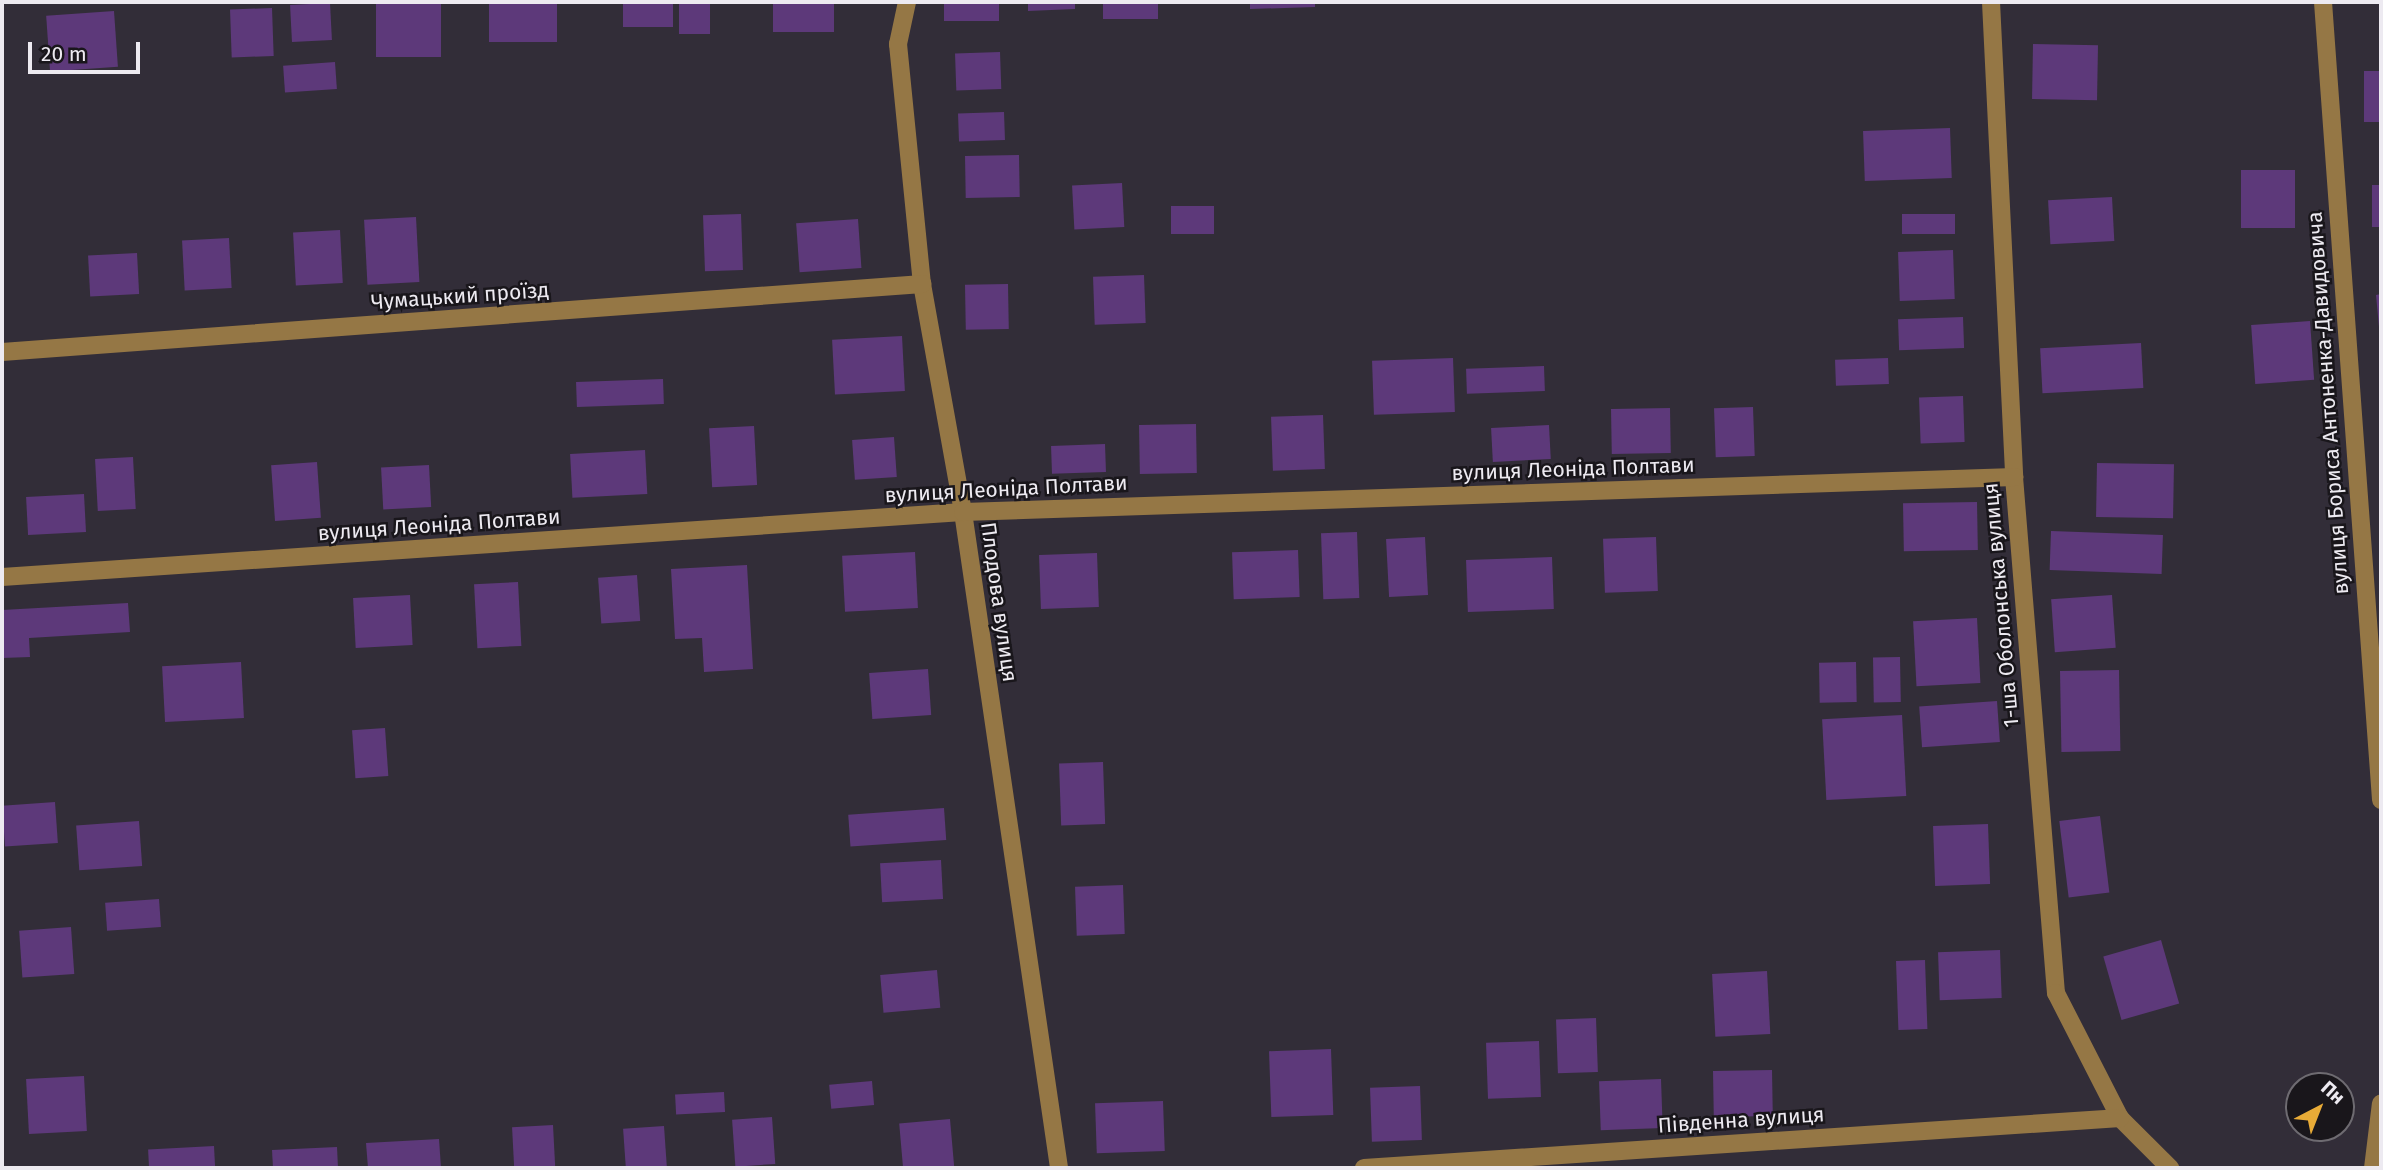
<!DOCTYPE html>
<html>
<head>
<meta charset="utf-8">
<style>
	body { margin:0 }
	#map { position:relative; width:2383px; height:1170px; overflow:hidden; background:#322d38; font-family:"Fira Sans",sans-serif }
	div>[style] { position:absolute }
	.building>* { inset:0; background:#5d397a; transform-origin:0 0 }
	.minor>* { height:18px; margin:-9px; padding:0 9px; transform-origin:9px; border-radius:9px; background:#957745 }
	span { translate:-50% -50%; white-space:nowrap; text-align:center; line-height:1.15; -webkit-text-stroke:5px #19161b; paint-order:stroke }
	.street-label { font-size:21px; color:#edeaf1 }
	.frame { position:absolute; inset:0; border:4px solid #edeaf1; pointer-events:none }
	.north { position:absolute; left:2285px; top:1072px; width:70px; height:70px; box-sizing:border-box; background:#19161b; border:2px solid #6e6b71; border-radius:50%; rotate:42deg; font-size:19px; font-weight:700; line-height:28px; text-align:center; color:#edeaf1 }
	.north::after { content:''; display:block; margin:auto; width:24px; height:32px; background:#e8ab37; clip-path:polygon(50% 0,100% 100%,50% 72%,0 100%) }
	.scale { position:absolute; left:28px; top:42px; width:112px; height:32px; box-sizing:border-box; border:4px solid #edeaf1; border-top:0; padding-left:9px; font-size:21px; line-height:24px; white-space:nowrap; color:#edeaf1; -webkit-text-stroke:5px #19161b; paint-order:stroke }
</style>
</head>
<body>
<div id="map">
	<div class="building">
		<div style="left:376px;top:2px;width:65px;height:55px"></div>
		<div style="left:489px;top:2px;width:68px;height:40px"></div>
		<div style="left:623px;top:2px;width:50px;height:25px"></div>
		<div style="left:679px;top:2px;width:31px;height:32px"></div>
		<div style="left:773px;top:2px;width:61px;height:30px"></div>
		<div style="left:944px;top:2px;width:55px;height:19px"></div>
		<div style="clip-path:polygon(1028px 2px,1075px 2px,1075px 9px,1028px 11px)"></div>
		<div style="left:1103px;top:2px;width:55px;height:17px"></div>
		<div style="clip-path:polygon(1250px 2px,1315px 2px,1315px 7px,1250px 9px)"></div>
		<div style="left:330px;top:3px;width:37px;height:40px;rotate:87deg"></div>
		<div style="left:272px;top:8px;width:48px;height:42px;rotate:88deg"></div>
		<div style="left:114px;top:11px;width:56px;height:68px;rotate:86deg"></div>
		<div style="left:2033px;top:44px;width:65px;height:55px;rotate:1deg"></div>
		<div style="left:1000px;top:52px;width:37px;height:45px;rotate:88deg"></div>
		<div style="left:335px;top:62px;width:27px;height:52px;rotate:86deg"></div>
		<div style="left:2364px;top:71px;width:17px;height:51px"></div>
		<div style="left:1004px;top:112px;width:28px;height:46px;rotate:88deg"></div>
		<div style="left:1950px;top:128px;width:50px;height:87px;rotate:88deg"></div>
		<div style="left:1019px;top:155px;width:42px;height:54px;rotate:89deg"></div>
		<div style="left:2295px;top:170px;width:58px;height:54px;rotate:90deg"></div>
		<div style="left:1122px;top:183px;width:44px;height:50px;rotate:87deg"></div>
		<div style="left:2381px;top:185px;width:42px;height:9px;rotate:90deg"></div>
		<div style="left:2112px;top:197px;width:44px;height:64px;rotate:87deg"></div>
		<div style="left:1171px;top:206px;width:43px;height:28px"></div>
		<div style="left:741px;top:214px;width:56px;height:38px;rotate:88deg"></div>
		<div style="left:1955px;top:214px;width:20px;height:53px;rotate:90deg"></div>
		<div style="left:416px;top:217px;width:65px;height:52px;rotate:87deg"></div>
		<div style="left:858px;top:219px;width:49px;height:62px;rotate:86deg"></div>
		<div style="left:340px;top:230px;width:53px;height:47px;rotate:87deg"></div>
		<div style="left:229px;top:238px;width:50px;height:47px;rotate:87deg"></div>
		<div style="left:1953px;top:250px;width:49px;height:55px;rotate:88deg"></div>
		<div style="left:137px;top:253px;width:41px;height:49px;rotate:87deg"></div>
		<div style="left:1144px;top:275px;width:48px;height:51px;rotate:88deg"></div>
		<div style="left:1008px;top:284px;width:45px;height:43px;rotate:89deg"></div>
		<div style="clip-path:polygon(2381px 294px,2381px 327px,2379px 327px,2376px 295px)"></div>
		<div style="left:1963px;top:317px;width:31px;height:65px;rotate:88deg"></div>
		<div style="left:2310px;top:321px;width:59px;height:59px;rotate:86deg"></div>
		<div style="left:902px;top:336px;width:55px;height:70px;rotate:87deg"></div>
		<div style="left:2141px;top:343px;width:45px;height:101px;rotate:87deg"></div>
		<div style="left:1453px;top:358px;width:54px;height:81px;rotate:88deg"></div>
		<div style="left:1888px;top:358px;width:26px;height:53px;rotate:88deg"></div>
		<div style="left:1544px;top:366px;width:25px;height:78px;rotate:88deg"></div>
		<div style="left:663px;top:379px;width:25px;height:87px;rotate:88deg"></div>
		<div style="left:1963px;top:396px;width:46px;height:44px;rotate:88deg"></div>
		<div style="left:1753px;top:407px;width:49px;height:39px;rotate:88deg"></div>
		<div style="left:1670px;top:408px;width:45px;height:59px;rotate:89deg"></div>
		<div style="left:1323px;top:415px;width:54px;height:52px;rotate:88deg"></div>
		<div style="left:1196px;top:424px;width:49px;height:57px;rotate:89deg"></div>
		<div style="left:1549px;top:425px;width:34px;height:58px;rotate:87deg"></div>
		<div style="left:754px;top:426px;width:59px;height:45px;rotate:87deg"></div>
		<div style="left:894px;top:437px;width:40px;height:42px;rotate:86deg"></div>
		<div style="left:1105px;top:444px;width:28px;height:54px;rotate:88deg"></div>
		<div style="left:645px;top:450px;width:44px;height:75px;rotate:87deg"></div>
		<div style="left:133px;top:457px;width:52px;height:38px;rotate:87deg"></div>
		<div style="left:317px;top:462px;width:56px;height:46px;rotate:86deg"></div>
		<div style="left:2097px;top:463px;width:77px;height:54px;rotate:1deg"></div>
		<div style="left:429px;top:465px;width:42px;height:48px;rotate:87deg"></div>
		<div style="left:84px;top:494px;width:38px;height:58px;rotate:87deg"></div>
		<div style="left:1977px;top:502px;width:48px;height:74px;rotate:89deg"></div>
		<div style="left:2051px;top:531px;width:112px;height:39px;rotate:2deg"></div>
		<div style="left:1357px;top:532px;width:66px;height:36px;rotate:88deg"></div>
		<div style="left:1425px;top:537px;width:58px;height:39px;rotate:87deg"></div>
		<div style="left:1656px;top:537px;width:54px;height:53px;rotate:88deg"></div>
		<div style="left:1298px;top:550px;width:47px;height:66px;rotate:88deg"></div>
		<div style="left:915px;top:552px;width:56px;height:73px;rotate:87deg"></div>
		<div style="left:1097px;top:553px;width:54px;height:58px;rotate:88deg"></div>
		<div style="left:1552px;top:557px;width:52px;height:86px;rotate:88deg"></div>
		<div style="clip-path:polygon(747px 565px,753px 669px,704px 672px,702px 638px,675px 639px,671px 569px)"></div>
		<div style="left:637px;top:575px;width:46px;height:39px;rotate:86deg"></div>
		<div style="left:518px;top:582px;width:64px;height:44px;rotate:87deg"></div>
		<div style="left:410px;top:595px;width:50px;height:57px;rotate:87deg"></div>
		<div style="left:2112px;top:595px;width:53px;height:61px;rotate:86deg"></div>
		<div style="clip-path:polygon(128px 603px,130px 632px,29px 638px,30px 657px,2px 658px,2px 610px)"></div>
		<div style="left:1977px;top:618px;width:65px;height:64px;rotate:87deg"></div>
		<div style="left:1900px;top:657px;width:45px;height:27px;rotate:89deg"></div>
		<div style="left:241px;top:662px;width:56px;height:79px;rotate:87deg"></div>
		<div style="left:1856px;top:662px;width:40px;height:37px;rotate:89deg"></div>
		<div style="left:928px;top:669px;width:46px;height:59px;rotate:86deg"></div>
		<div style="left:2119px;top:670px;width:81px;height:59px;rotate:89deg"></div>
		<div style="left:1997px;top:701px;width:41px;height:78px;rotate:86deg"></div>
		<div style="left:1902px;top:715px;width:81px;height:80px;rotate:87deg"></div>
		<div style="left:385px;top:728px;width:48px;height:33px;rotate:86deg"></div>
		<div style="left:1103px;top:762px;width:62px;height:44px;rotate:88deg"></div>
		<div style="left:55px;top:802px;width:41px;height:53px;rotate:86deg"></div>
		<div style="left:944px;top:808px;width:32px;height:96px;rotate:86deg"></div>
		<div style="left:2100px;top:816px;width:77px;height:41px;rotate:83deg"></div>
		<div style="left:139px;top:821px;width:45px;height:63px;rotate:86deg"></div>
		<div style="left:1988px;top:824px;width:60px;height:55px;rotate:88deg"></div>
		<div style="left:941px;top:860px;width:39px;height:61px;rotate:87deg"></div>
		<div style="left:1123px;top:885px;width:49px;height:48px;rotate:88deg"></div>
		<div style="left:159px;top:899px;width:28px;height:54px;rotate:86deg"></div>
		<div style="left:71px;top:927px;width:47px;height:52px;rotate:86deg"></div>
		<div style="left:2161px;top:940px;width:66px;height:60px;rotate:74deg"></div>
		<div style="left:2000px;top:950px;width:48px;height:62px;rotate:88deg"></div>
		<div style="left:1925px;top:960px;width:69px;height:29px;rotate:88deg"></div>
		<div style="left:937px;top:970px;width:38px;height:57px;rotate:85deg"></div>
		<div style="left:1767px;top:971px;width:63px;height:55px;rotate:87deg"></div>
		<div style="left:1596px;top:1018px;width:54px;height:40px;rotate:88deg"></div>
		<div style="left:1539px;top:1041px;width:56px;height:53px;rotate:88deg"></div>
		<div style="left:1331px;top:1049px;width:66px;height:62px;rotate:88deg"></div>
		<div style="left:1772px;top:1070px;width:46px;height:59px;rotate:89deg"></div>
		<div style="left:84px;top:1076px;width:55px;height:58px;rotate:87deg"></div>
		<div style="left:1661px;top:1079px;width:49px;height:62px;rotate:88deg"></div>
		<div style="left:872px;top:1081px;width:24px;height:43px;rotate:85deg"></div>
		<div style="left:1420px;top:1086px;width:54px;height:50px;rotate:88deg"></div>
		<div style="left:724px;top:1092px;width:20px;height:49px;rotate:87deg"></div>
		<div style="left:1163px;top:1101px;width:50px;height:68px;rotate:88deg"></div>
		<div style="left:772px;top:1117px;width:47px;height:40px;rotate:86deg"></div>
		<div style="left:950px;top:1119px;width:49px;height:51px;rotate:85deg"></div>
		<div style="left:553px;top:1125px;width:43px;height:41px;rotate:87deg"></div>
		<div style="left:664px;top:1126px;width:42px;height:41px;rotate:86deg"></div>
		<div style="clip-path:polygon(439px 1139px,441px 1168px,368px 1168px,366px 1143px)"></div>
		<div style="left:214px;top:1146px;width:22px;height:66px;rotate:87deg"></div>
		<div style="clip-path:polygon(337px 1147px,338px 1168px,273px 1168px,272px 1150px)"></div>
	</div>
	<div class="minor">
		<div style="left:907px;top:2px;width:43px;rotate:102.1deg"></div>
		<div style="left:898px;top:44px;width:241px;rotate:84.3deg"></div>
		<div style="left:922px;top:284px;width:232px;rotate:79.8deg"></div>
		<div style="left:963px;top:512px;width:663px;rotate:81.67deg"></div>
		<div style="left:1991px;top:2px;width:476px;rotate:87.2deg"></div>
		<div style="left:2014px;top:477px;width:518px;rotate:85.35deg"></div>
		<div style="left:2056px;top:993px;width:140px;rotate:62.9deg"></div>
		<div style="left:2120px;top:1118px;width:71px;rotate:45deg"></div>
		<div style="left:2323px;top:2px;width:800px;rotate:85.84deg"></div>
		<div style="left:2px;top:352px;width:923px;rotate:-4.23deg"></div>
		<div style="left:2px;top:577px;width:963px;rotate:-3.87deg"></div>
		<div style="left:963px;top:512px;width:1052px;rotate:-1.91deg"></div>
		<div style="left:1364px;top:1168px;width:758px;rotate:-3.78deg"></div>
		<div style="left:2373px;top:1168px;width:65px;rotate:-83deg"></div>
	</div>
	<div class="street-label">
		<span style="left:460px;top:296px;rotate:-4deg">Чумацький проїзд</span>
		<span style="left:2328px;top:403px;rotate:-94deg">вулиця Бориса Антоненка-Давидовича</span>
		<span style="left:1573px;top:469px;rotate:-2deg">вулиця Леоніда Полтави</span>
		<span style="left:1006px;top:489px;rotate:-3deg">вулиця Леоніда Полтави</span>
		<span style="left:439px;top:525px;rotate:-4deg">вулиця Леоніда Полтави</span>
		<span style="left:999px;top:602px;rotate:82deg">Плодова вулиця</span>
		<span style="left:2001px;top:605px;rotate:-95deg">1-ша Оболонська вулиця</span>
		<span style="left:1741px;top:1120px;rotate:-4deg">Південна вулиця</span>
	</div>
	<div class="frame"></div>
	<div class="north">Пн</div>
	<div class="scale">20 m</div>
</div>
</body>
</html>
